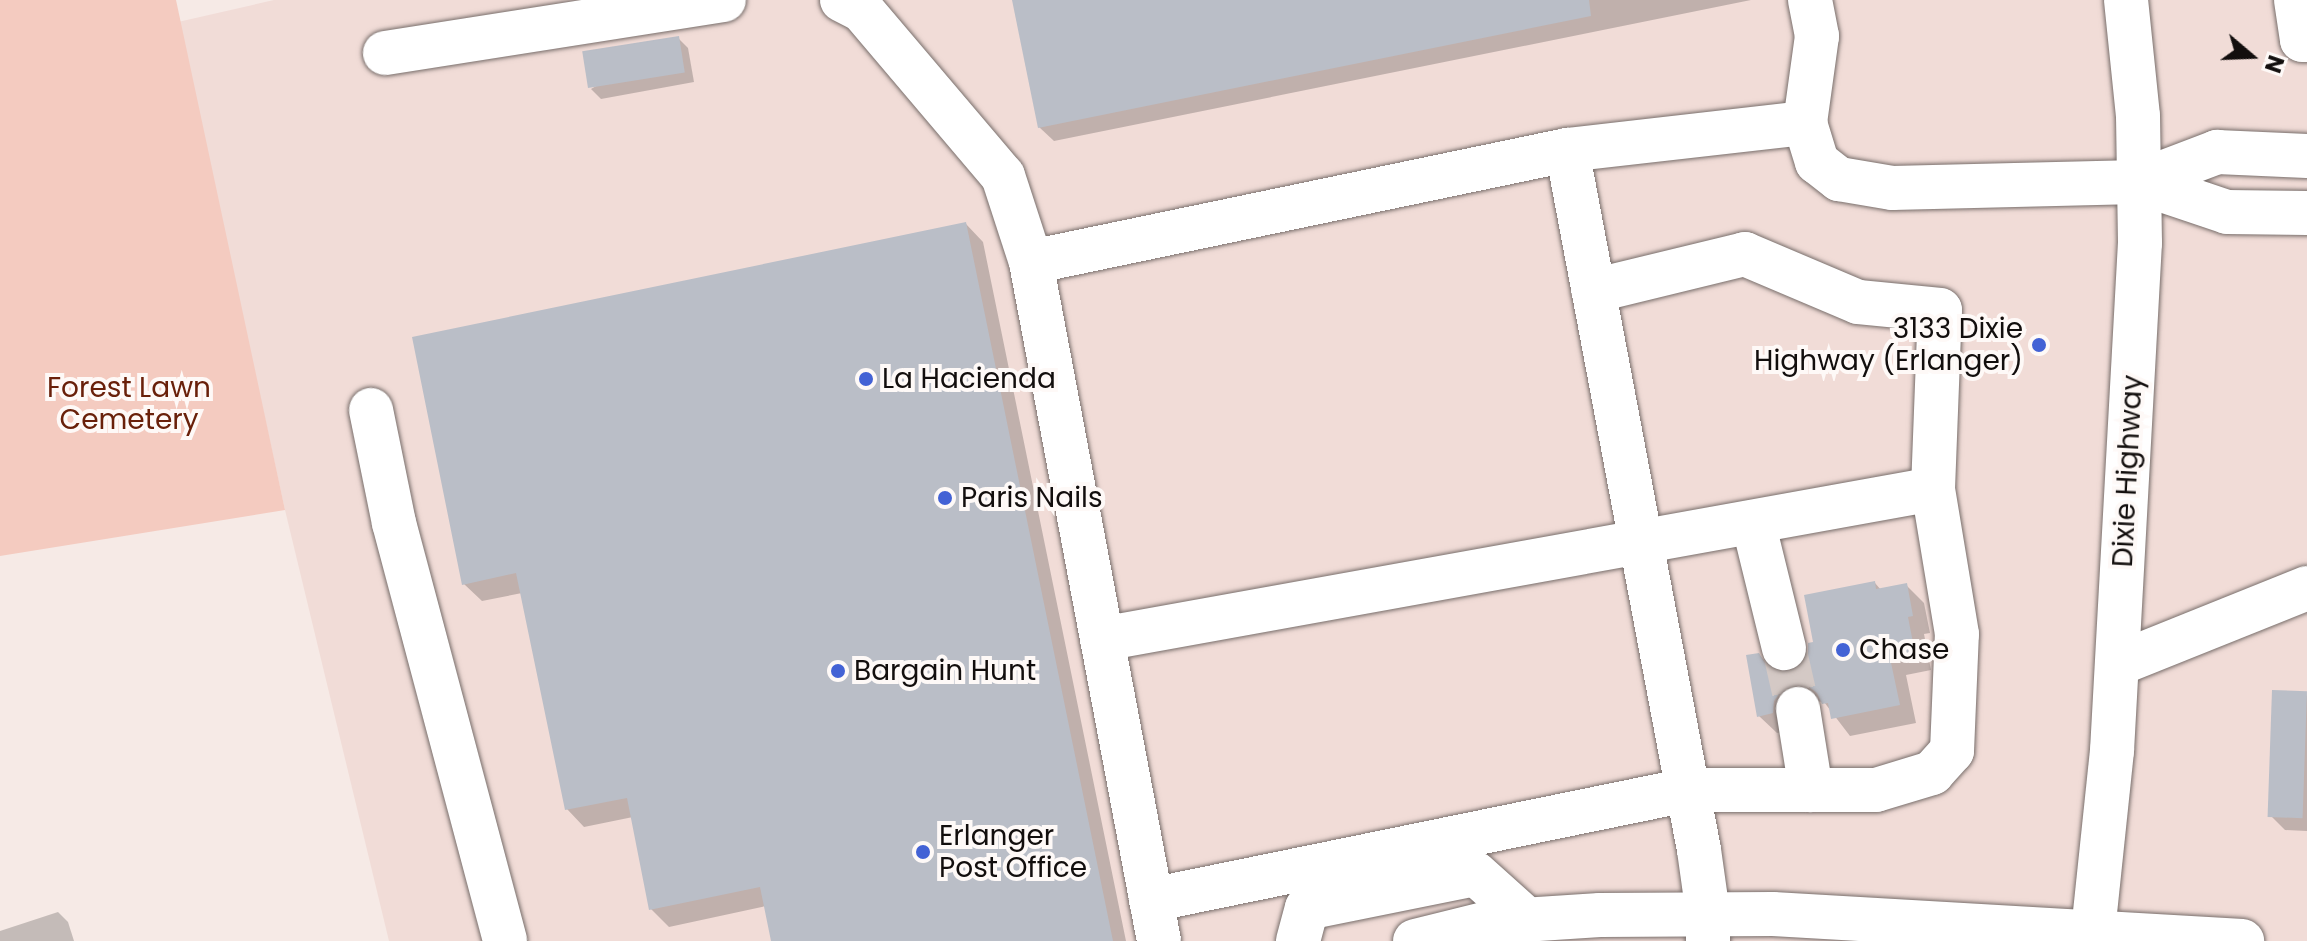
<!DOCTYPE html>
<html>
<head>
<meta charset="utf-8">
<style>
	body { margin:0 }
	#map { position:relative; width:2307px; height:941px; overflow:hidden; background:#f6eae6; font-family:Poppins,sans-serif }
	div>[style] { position:absolute }
	.built>* { inset:0; background:#f1dcd7 }
	.green>* { inset:0; background:#f4cbc0 }
	.shadow>* { inset:0; background:#0003 }
	.building>* { inset:0; background:#babec7; transform-origin:0 0 }
	.minor-tunnel>* { height:44px; margin-top:-22px; transform-origin:0; background:repeating-linear-gradient(90deg,#d4c9c5 0 44px,transparent 0 66px) }
	.roads { filter:drop-shadow(0 0 2px #786e6b) drop-shadow(0 0 2px #786e6b) }
	.minor>* { height:44px; margin:-22px; padding:0 22px; transform-origin:22px; border-radius:22px; background:#fff }
	.major>* { height:44px; margin:-22px; padding:0 22px; transform-origin:22px; border-radius:22px; background:#fff }
	.dots>* { width:22px; height:22px; translate:-50% -50%; box-sizing:border-box; border:4px solid #fef9f7; border-radius:50% }
	span { translate:-50% -50%; white-space:nowrap; text-align:center; line-height:1.15; -webkit-text-stroke:8px #fef9f7; paint-order:stroke }
	.poi-label { font-size:28px; color:#120e0d }
	.right { translate:-100% -50%; text-align:right }
	.left { translate:0 -50%; text-align:left }
	.park-label { font-size:28px; color:#69200a }
	.street-label { font-size:28px; color:#120e0d }
	.north { position:absolute; left:2211px; top:16px; width:80px; height:80px; -webkit-text-stroke:6px #fef9f7; paint-order:stroke; rotate:109deg; font-size:22px; font-weight:700; line-height:32px; text-align:center; color:#120e0d }
	.north::after { content:''; display:block; margin:auto; width:28px; height:36px; background:#120e0d; clip-path:polygon(50% 0,100% 100%,50% 72%,0 100%) }
</style>
</head>
<body>
<div id="map">
	<div class="built">
		<div style="clip-path:polygon(274px 0,2307px 0,2307px 941px,389px 941px,285px 510px,178px 22px)"></div>
	</div>
	<div class="green">
		<div style="clip-path:polygon(0 0,176px 0,285px 510px,0 556px)"></div>
	</div>
	<div class="shadow">
		<div style="clip-path:polygon(1014px 0,1751px 0,1054px 141px,1039px 127px)"></div>
		<div style="clip-path:polygon(678px 38px,688px 48px,694px 82px,601px 99px,591px 89px)"></div>
		<div style="clip-path:polygon(966px 224px,983px 242px,1126px 941px,773px 941px,766px 906px,669px 927px,651px 909px,633px 817px,584px 827px,567px 809px,522px 593px,482px 601px,464px 584px)"></div>
		<div style="clip-path:polygon(1875px 583px,1881px 590px,1906px 585px,1924px 603px,1930px 633px,1924px 634px,1931px 670px,1906px 675px,1916px 723px,1850px 736px,1824px 702px,1813px 701px,1790px 731px,1777px 733px,1759px 716px,1759px 655px,1777px 673px,1791px 674px,1803px 667px,1815px 643px)"></div>
		<div style="clip-path:polygon(2307px 693px,2307px 831px,2285px 830px,2271px 816px)"></div>
		<div style="clip-path:polygon(58px 912px,68px 922px,74px 941px,0 941px,0 931px)"></div>
	</div>
	<div class="building">
		<div style="clip-path:polygon(1012px 0,1589px 0,1591px 16px,1038px 128px)"></div>
		<div style="left:679px;top:36px;width:37px;height:98px;rotate:81deg"></div>
		<div style="clip-path:polygon(966px 222px,1113px 941px,771px 941px,760px 887px,649px 910px,627px 798px,565px 810px,516px 573px,462px 585px,412px 337px)"></div>
		<div style="clip-path:polygon(1875px 581px,1876px 589px,1907px 583px,1913px 616px,1908px 617px,1915px 653px,1890px 658px,1900px 705px,1831px 719px,1828px 703px,1822px 704px,1817px 693px,1808px 686px,1795px 684px,1782px 690px,1774px 701px,1773px 713px,1757px 717px,1746px 655px,1759px 653px,1766px 665px,1778px 672px,1791px 672px,1801px 666px,1808px 656px,1808px 643px,1813px 642px,1804px 595px)"></div>
		<div style="left:2272px;top:690px;width:35px;height:127px;rotate:2deg"></div>
	</div>
	<div class="minor-tunnel">
		<div style="left:1784px;top:648px;width:63px;rotate:77.1deg"></div>
	</div>
	<div class="roads">
		<div class="minor">
			<div style="left:842px;top:0;width:22px;rotate:27deg"></div>
			<div style="left:862px;top:10px;width:218px;rotate:49.7deg"></div>
			<div style="left:1003px;top:176px;width:90px;rotate:72deg"></div>
			<div style="left:1810px;top:0;width:37px;rotate:79deg"></div>
			<div style="left:1817px;top:36px;width:88px;rotate:97.9deg"></div>
			<div style="left:1805px;top:123px;width:41px;rotate:72.9deg"></div>
			<div style="left:1817px;top:162px;width:28px;rotate:38deg"></div>
			<div style="left:1839px;top:179px;width:54px;rotate:9.6deg"></div>
			<div style="left:1892px;top:188px;width:246px;rotate:-1.4deg"></div>
			<div style="left:2138px;top:182px;width:85px;rotate:-20.8deg"></div>
			<div style="left:2217px;top:152px;width:90px;rotate:2.5deg"></div>
			<div style="left:2296px;top:0;width:40px;rotate:81.5deg"></div>
			<div style="left:2302px;top:40px;width:5px"></div>
			<div style="left:385px;top:53px;width:343px;rotate:-8.9deg"></div>
			<div style="left:1567px;top:150px;width:712px;rotate:79.32deg"></div>
			<div style="left:1699px;top:850px;width:65px;rotate:82deg"></div>
			<div style="left:1708px;top:914px;width:27px;rotate:90deg"></div>
			<div style="left:2138px;top:182px;width:94px;rotate:18.6deg"></div>
			<div style="left:2227px;top:212px;width:80px;rotate:0.7deg"></div>
			<div style="left:371px;top:410px;width:115px;rotate:78.5deg"></div>
			<div style="left:394px;top:523px;width:432px;rotate:75.1deg"></div>
			<div style="left:1753px;top:522px;width:130px;rotate:76.2deg"></div>
			<div style="left:1102px;top:639px;width:844px;rotate:-10.23deg"></div>
			<div style="left:2118px;top:664px;width:204px;rotate:-21.9deg"></div>
			<div style="left:1798px;top:709px;width:82px;rotate:80.9deg"></div>
			<div style="left:1151px;top:900px;width:547px;rotate:-11.6deg"></div>
			<div style="left:1687px;top:790px;width:189px"></div>
			<div style="left:1876px;top:790px;width:59px;rotate:-16.9deg"></div>
			<div style="left:1932px;top:773px;width:30px;rotate:-48deg"></div>
			<div style="left:1952px;top:751px;width:117px;rotate:-87.6deg"></div>
			<div style="left:1957px;top:634px;width:147px;rotate:-99.4deg"></div>
			<div style="left:1933px;top:489px;width:179px;rotate:-87.8deg"></div>
			<div style="left:1940px;top:310px;width:82px;rotate:-174.4deg"></div>
			<div style="left:1858px;top:302px;width:123px;rotate:-157deg"></div>
			<div style="left:1745px;top:254px;width:156px;rotate:166.3deg"></div>
			<div style="left:1159px;top:941px;width:691px;rotate:-100.68deg"></div>
			<div style="left:1031px;top:262px;width:548px;rotate:-11.8deg"></div>
			<div style="left:1567px;top:150px;width:240px;rotate:-6.5deg"></div>
			<div style="left:1298px;top:941px;width:34px;rotate:-75deg"></div>
			<div style="left:1307px;top:908px;width:172px;rotate:-11.4deg"></div>
			<div style="left:1476px;top:874px;width:69px;rotate:42deg"></div>
			<div style="left:1415px;top:941px;width:79px;rotate:-13.9deg"></div>
			<div style="left:1492px;top:922px;width:108px;rotate:-3.7deg"></div>
			<div style="left:1600px;top:915px;width:173px;rotate:-0.3deg"></div>
			<div style="left:1773px;top:914px;width:470px;rotate:3.3deg"></div>
		</div>
		<div class="major">
			<div style="left:2092px;top:941px;width:191px;rotate:-84deg"></div>
			<div style="left:2112px;top:751px;width:509px;rotate:-86.85deg"></div>
			<div style="left:2140px;top:243px;width:127px;rotate:-90.9deg"></div>
			<div style="left:2138px;top:116px;width:117px;rotate:-95.9deg"></div>
		</div>
	</div>
	<div class="dots">
		<div style="left:2039px;top:345px;background:#4362d5"></div>
		<div style="left:866px;top:379px;background:#4362d5"></div>
		<div style="left:945px;top:498px;background:#4362d5"></div>
		<div style="left:1843px;top:650px;background:#4362d5"></div>
		<div style="left:838px;top:671px;background:#4362d5"></div>
		<div style="left:923px;top:852px;background:#4362d5"></div>
	</div>
	<div class="poi-label">
		<span class="right" style="left:2023px;top:345px">3133 Dixie<br>Highway (Erlanger)</span>
		<span class="left" style="left:882px;top:379px">La Hacienda</span>
		<span class="left" style="left:961px;top:498px">Paris Nails</span>
		<span class="left" style="left:1859px;top:650px">Chase</span>
		<span class="left" style="left:854px;top:671px">Bargain Hunt</span>
		<span class="left" style="left:939px;top:852px">Erlanger<br>Post Office</span>
	</div>
	<div class="park-label">
		<span style="left:129px;top:404px">Forest Lawn<br>Cemetery</span>
	</div>
	<div class="street-label">
		<span style="left:2128px;top:471px;rotate:-87deg">Dixie Highway</span>
	</div>
	<div class="north">N</div>
</div>
</body>
</html>
